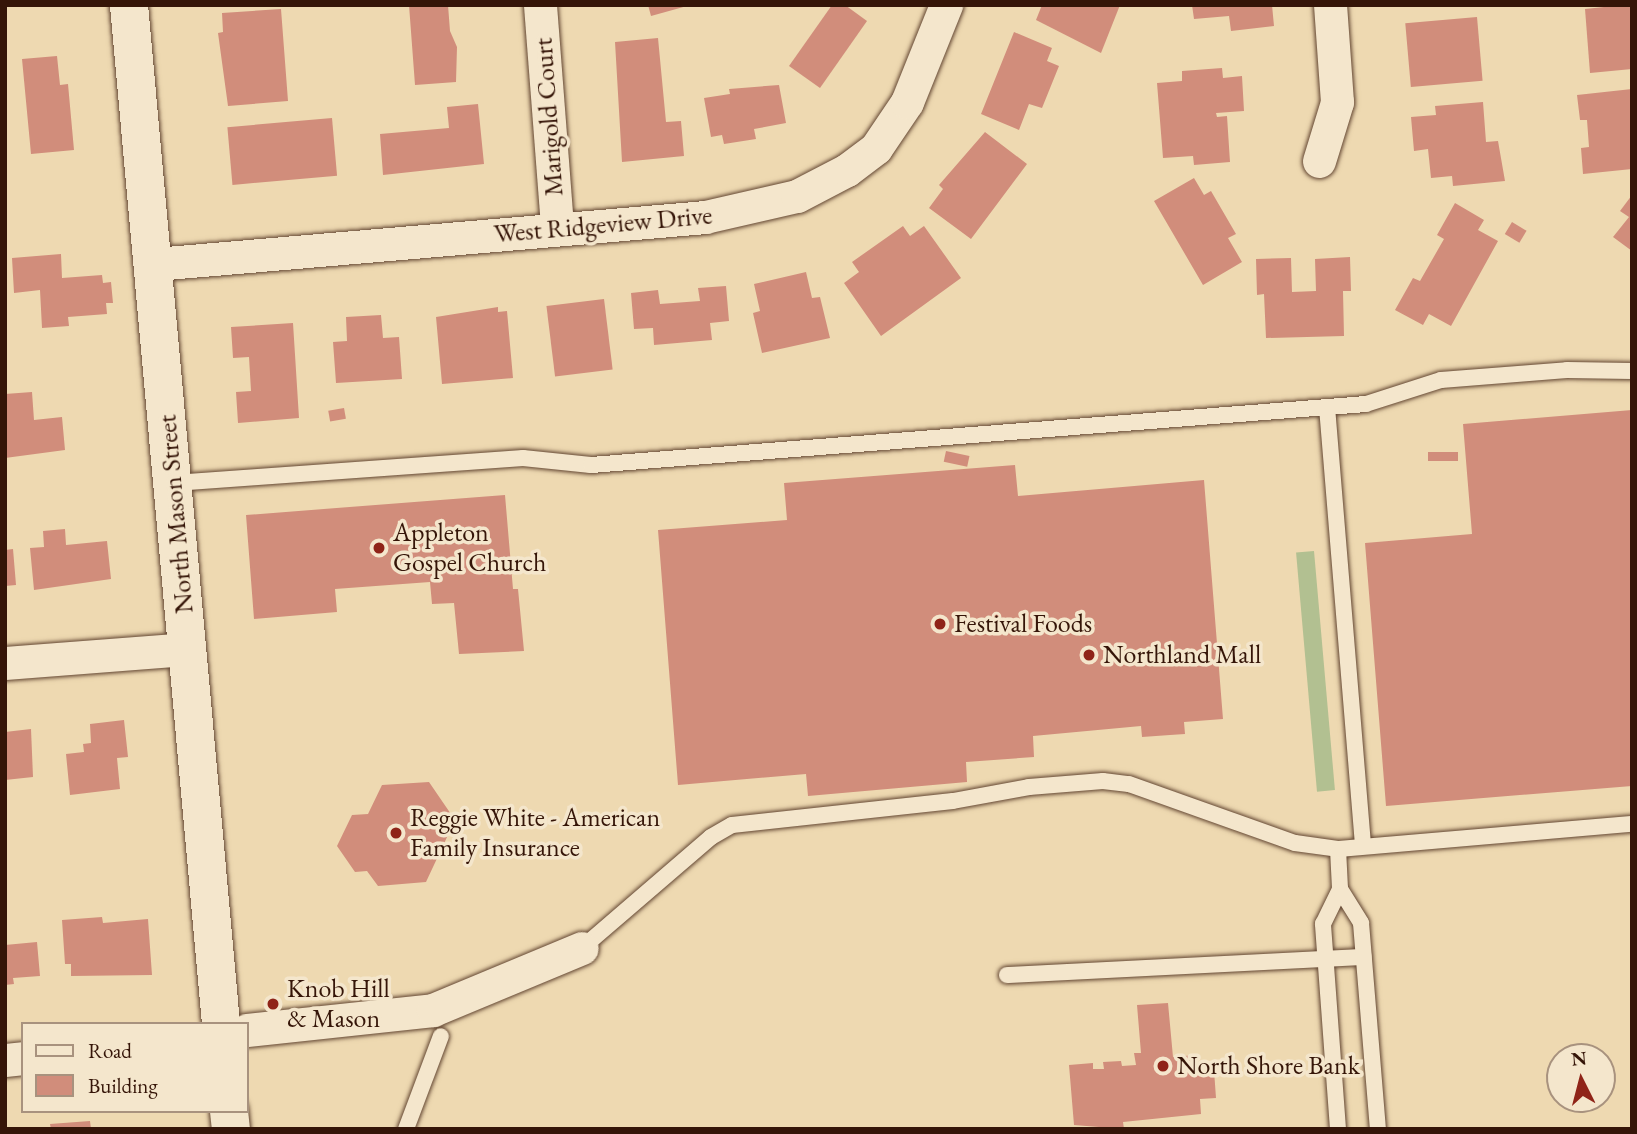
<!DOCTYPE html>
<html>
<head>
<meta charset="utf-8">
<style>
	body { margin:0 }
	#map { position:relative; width:1637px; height:1134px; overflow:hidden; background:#eed9b1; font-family:"EB Garamond",serif }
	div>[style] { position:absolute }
	.green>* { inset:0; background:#b2c091; transform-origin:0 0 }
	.building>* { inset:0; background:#d18d7b; transform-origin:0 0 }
	.roads { filter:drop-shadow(0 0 2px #634632) drop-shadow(0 0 2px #634632) }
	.service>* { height:16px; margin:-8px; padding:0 8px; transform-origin:8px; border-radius:8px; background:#f4e6cc }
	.minor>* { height:33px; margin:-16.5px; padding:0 16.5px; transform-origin:16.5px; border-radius:16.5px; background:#f4e6cc }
	.tertiary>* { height:38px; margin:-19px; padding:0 19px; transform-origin:19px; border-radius:19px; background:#f4e6cc }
	.dots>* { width:19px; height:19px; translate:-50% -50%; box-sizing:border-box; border:4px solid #f4e6cc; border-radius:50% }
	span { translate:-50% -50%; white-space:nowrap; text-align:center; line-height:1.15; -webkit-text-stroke:7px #f4e6cc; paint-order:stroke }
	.street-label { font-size:26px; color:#351508 }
	.poi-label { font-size:26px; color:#351508 }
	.left { translate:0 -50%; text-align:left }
	.frame { position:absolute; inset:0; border:7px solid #351508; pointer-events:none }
	.legend { position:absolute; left:21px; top:1022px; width:228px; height:91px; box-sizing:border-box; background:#f4e6cc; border:2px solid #a8927e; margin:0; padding:9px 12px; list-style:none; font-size:21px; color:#351508 }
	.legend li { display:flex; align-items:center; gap:14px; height:35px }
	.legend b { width:35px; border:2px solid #a8927e }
	.north { position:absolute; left:1546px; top:1043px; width:70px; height:70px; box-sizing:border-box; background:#f4e6cc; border:2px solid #a8927e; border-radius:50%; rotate:354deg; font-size:19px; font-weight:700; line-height:28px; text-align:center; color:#351508 }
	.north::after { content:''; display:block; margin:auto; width:24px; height:32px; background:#8f2418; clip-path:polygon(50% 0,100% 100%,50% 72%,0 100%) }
</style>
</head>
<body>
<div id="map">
	<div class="green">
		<div style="left:1314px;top:551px;width:240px;height:18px;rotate:85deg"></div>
	</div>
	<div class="building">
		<div style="clip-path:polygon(409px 5px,448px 5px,450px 31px,457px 47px,456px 82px,415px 85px)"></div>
		<div style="clip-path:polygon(648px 5px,687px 5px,687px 6px,651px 16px)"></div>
		<div style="clip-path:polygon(832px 5px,845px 5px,867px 21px,820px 88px,789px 66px)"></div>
		<div style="clip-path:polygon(1042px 5px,1120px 5px,1101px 53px,1036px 20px)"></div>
		<div style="clip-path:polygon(1192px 5px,1272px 5px,1274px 26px,1231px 31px,1229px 16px,1194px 19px)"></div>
		<div style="clip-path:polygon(1623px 5px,1632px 5px,1632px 69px,1590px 73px,1585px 9px)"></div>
		<div style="clip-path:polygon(281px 9px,288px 101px,228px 106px,218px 33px,223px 32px,222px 13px)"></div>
		<div style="left:1477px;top:17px;width:64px;height:72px;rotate:85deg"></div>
		<div style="clip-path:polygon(1014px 32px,1052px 48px,1047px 61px,1059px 66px,1042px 108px,1029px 104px,1019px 130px,981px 114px)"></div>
		<div style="clip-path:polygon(658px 38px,666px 122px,681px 121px,684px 156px,622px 162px,615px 42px)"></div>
		<div style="clip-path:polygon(57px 56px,60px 85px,68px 84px,74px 150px,31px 154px,22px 59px)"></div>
		<div style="clip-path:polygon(1222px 68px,1223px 78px,1242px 76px,1244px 111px,1216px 113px,1217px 117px,1227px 116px,1230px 162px,1194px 165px,1193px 156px,1163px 158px,1157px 83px,1182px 81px,1182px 71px)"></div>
		<div style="clip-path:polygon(779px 85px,786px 123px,754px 129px,756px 139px,724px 144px,722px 135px,711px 137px,704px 98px,730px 94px,729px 89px)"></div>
		<div style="clip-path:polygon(1632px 89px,1632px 169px,1583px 174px,1581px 148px,1589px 147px,1587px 120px,1580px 120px,1577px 95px)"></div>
		<div style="clip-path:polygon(1483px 102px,1486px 142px,1498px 141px,1505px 181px,1453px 186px,1452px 176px,1431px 178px,1428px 149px,1414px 151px,1411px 117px,1436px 115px,1435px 106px)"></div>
		<div style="clip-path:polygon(478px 104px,484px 164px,383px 175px,380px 134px,449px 128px,447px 107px)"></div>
		<div style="left:332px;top:118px;width:58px;height:105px;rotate:85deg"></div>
		<div style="clip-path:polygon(985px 132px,1027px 164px,971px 239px,929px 208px,943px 189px,939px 185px)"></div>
		<div style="clip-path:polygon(1194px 178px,1204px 195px,1211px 191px,1236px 234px,1228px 238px,1242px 262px,1203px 285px,1154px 201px)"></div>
		<div style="clip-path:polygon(1632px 195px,1632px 251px,1613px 237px,1629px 217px,1620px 211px)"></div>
		<div style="clip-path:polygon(1455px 203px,1484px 220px,1478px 230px,1498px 241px,1451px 326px,1429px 314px,1423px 325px,1395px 310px,1413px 278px,1420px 281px,1444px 239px,1437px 235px)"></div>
		<div style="left:1512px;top:222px;width:17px;height:14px;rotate:31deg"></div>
		<div style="clip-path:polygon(903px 226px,910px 236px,924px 226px,961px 278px,881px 336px,844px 283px,859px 272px,852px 262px)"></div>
		<div style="clip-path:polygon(61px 254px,62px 278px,102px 275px,103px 283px,111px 282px,113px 303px,106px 303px,107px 314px,68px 317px,69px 326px,42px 328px,40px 290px,14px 293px,12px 258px)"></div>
		<div style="clip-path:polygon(1350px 257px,1351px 291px,1343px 291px,1344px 336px,1266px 338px,1264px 294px,1257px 295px,1256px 259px,1291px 258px,1292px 292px,1316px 291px,1315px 259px)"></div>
		<div style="clip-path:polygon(806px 272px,812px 298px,820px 297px,830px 338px,762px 353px,753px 313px,760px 311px,754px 284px)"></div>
		<div style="clip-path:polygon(726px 286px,729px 321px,710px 323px,712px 340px,654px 345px,653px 328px,634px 329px,631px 293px,658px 290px,660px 304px,700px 301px,698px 288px)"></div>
		<div style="left:604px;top:299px;width:71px;height:58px;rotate:83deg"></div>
		<div style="clip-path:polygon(498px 307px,498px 312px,507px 311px,513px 378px,442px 384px,436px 317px)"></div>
		<div style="clip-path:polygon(381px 315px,383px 338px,399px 337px,402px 379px,336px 383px,333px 342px,347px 341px,346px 317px)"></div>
		<div style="clip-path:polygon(293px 323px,299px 418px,238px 423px,236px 392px,251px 391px,249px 357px,233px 358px,231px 327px)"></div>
		<div style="clip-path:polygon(32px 392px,34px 420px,62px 417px,65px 450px,5px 458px,5px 394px)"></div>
		<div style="left:344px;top:408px;width:11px;height:16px;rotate:80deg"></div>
		<div style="clip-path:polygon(1632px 410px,1632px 786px,1386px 806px,1365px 543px,1472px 534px,1463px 424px)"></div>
		<div style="left:946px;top:451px;width:24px;height:11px;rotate:12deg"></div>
		<div style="left:1458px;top:452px;width:9px;height:30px;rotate:90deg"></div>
		<div style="clip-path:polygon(1015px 465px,1018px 496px,1204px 480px,1223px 719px,1184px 722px,1185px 734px,1170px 735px,1142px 737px,1141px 726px,1033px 736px,1034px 757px,966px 762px,967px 782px,808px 796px,806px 774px,678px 785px,658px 530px,787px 520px,784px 483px)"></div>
		<div style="clip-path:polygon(505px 495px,513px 589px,518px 589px,524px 651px,459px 654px,454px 603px,432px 604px,430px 582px,335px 589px,337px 612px,254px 619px,246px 515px)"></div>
		<div style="clip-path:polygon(65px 529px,66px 545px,107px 541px,111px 579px,34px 590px,30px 548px,44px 547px,43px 531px)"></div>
		<div style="clip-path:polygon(13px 549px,16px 585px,5px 586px,5px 550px)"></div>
		<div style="clip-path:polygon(124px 720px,128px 757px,117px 758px,120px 789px,70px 795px,66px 754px,84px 752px,83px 744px,91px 743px,90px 724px)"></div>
		<div style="clip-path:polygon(31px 729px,33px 777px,5px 780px,5px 732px)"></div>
		<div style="clip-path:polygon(429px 782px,455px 820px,426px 882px,378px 886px,367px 871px,355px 872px,337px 846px,352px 815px,368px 814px,382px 785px)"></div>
		<div style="clip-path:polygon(102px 917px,103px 923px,148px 919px,152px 975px,71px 976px,71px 964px,65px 964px,62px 920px)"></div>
		<div style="clip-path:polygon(37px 942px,40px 976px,13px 978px,14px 984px,5px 985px,5px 945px)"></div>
		<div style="clip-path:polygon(1168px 1003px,1173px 1057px,1196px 1055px,1198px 1071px,1214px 1070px,1216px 1098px,1200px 1099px,1201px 1114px,1123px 1122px,1124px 1129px,1074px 1125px,1069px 1065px,1093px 1063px,1093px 1069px,1104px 1069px,1103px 1062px,1121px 1061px,1122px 1066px,1136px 1065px,1134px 1053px,1141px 1053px,1137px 1005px)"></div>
		<div style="clip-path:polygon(90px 1121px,91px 1129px,51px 1129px,50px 1124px)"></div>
	</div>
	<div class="roads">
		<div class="service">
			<div style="left:1327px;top:407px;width:440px;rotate:85.3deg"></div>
			<div style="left:174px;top:483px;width:350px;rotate:-4.1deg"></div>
			<div style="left:523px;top:458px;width:68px;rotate:5.9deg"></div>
			<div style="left:591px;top:465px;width:777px;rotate:-4.5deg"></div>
			<div style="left:1366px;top:404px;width:79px;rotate:-17.7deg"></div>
			<div style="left:1441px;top:380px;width:126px;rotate:-4.5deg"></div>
			<div style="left:1567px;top:370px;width:65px;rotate:0.9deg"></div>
			<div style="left:1338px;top:849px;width:40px;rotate:87.1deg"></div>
			<div style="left:582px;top:948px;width:170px;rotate:-40.7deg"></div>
			<div style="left:711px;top:837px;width:24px;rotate:-30deg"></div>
			<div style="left:732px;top:825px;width:222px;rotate:-6.2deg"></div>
			<div style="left:953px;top:801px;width:77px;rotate:-10.4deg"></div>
			<div style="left:1029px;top:787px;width:74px;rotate:-4.6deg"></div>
			<div style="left:1103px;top:781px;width:26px;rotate:7deg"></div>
			<div style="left:1129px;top:784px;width:176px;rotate:19.6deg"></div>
			<div style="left:1295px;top:843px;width:43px;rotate:7.9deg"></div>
			<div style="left:1338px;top:849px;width:295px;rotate:-4.9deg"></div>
			<div style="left:1007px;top:975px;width:357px;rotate:-2.9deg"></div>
			<div style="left:406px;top:1129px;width:99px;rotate:-69.4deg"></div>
			<div style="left:1338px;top:1129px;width:206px;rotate:-94.2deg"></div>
			<div style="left:1323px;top:924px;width:39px;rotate:-64deg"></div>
			<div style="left:1340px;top:889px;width:40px;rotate:58deg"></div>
			<div style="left:1361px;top:923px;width:207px;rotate:85.3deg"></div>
		</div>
		<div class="minor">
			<div style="left:540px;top:5px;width:224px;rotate:85.6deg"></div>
			<div style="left:1319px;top:161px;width:62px;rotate:-73deg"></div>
			<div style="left:1337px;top:102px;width:97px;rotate:-94.1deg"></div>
			<div style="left:155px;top:264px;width:552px;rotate:-4.88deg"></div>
			<div style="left:705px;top:217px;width:94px;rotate:-12.9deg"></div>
			<div style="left:797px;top:196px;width:56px;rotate:-27.5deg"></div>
			<div style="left:847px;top:170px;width:36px;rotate:-37deg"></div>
			<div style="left:876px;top:148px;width:55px;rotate:-56deg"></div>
			<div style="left:907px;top:102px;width:105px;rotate:-68.1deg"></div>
			<div style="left:5px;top:663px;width:184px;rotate:-4.4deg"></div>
			<div style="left:247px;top:1030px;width:187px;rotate:-6.1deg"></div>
			<div style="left:433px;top:1010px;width:161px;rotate:-22.6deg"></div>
			<div style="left:5px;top:1060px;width:18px;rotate:-6deg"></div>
		</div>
		<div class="tertiary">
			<div style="left:129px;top:5px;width:1023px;rotate:84.84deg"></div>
			<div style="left:229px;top:1111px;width:18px;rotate:84deg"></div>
		</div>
	</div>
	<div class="dots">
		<div style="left:379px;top:548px;background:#8f2418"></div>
		<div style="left:940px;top:624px;background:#8f2418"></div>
		<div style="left:1089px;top:655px;background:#8f2418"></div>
		<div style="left:396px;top:833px;background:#8f2418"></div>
		<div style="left:273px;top:1004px;background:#8f2418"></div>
		<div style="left:1163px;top:1066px;background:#8f2418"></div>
	</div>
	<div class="street-label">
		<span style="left:549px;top:117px;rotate:-94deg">Marigold Court</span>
		<span style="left:603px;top:225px;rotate:-5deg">West Ridgeview Drive</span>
		<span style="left:176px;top:514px;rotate:-95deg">North Mason Street</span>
	</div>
	<div class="poi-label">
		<span class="left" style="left:393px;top:548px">Appleton<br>Gospel Church</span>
		<span class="left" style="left:954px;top:624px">Festival Foods</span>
		<span class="left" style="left:1103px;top:655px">Northland Mall</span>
		<span class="left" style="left:410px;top:833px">Reggie White - American<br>Family Insurance</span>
		<span class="left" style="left:287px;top:1004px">Knob Hill<br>&amp; Mason</span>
		<span class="left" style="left:1177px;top:1066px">North Shore Bank</span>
	</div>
	<div class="frame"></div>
	<ul class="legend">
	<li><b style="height:9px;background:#f4e6cc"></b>Road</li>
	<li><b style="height:19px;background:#d18d7b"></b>Building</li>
	</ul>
	<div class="north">N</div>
</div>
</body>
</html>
